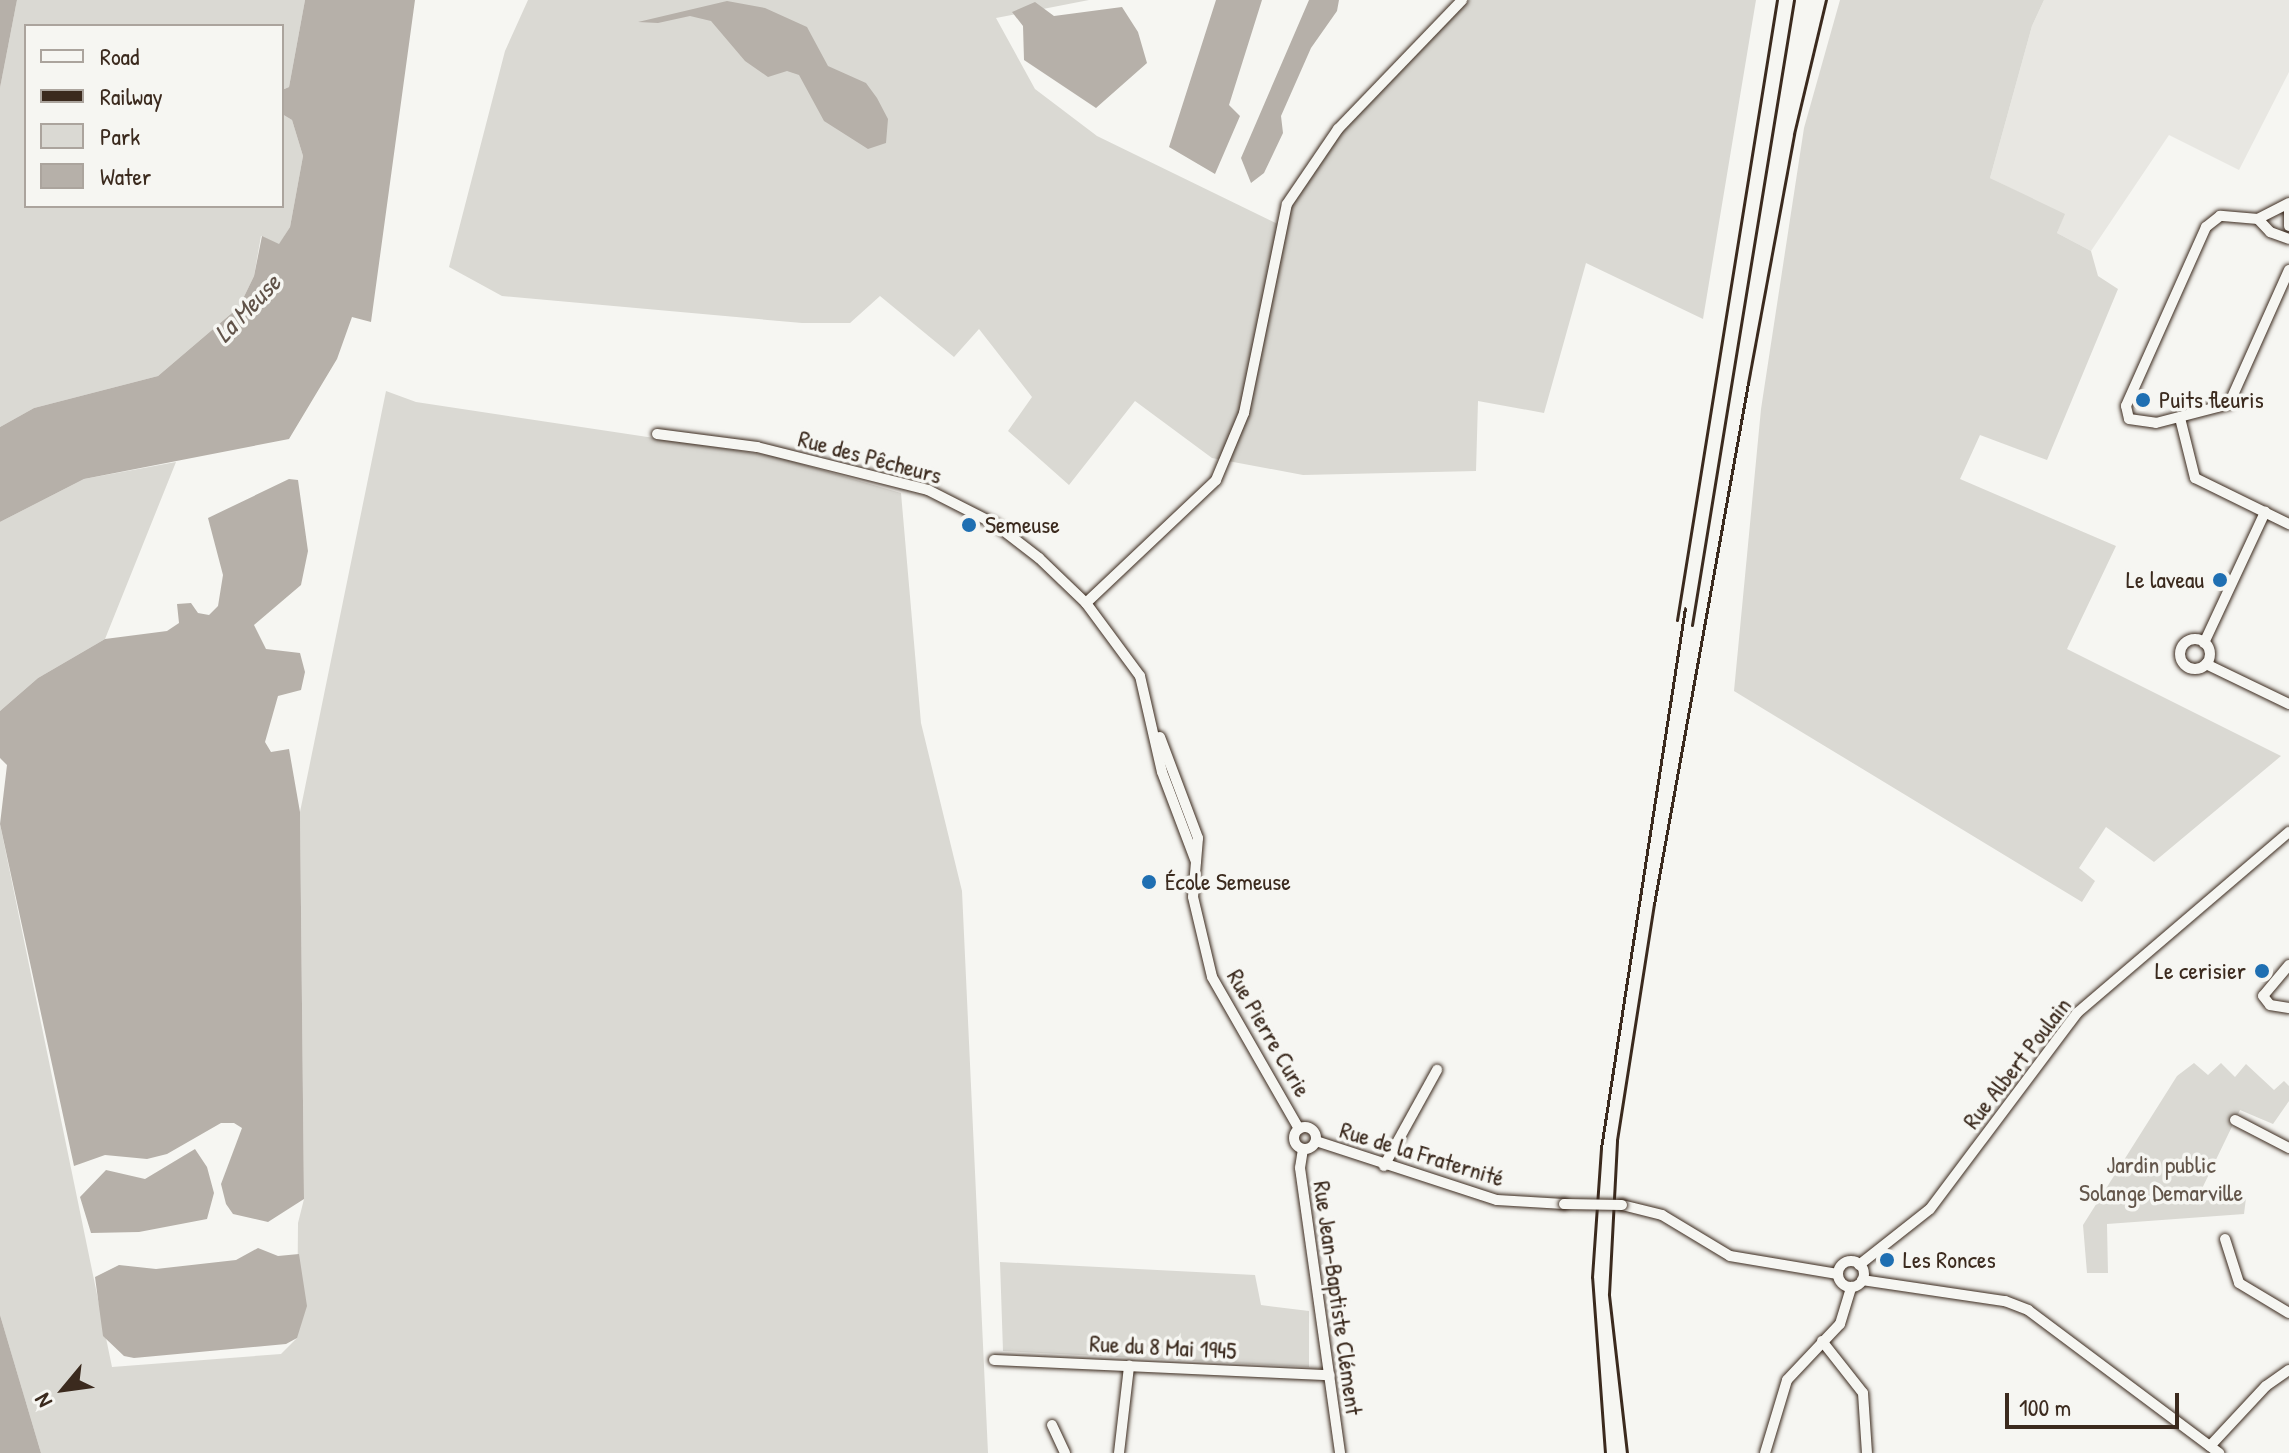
<!DOCTYPE html>
<html>
<head>
<meta charset="utf-8">
<style>
	body { margin:0 }
	#map { position:relative; width:2289px; height:1453px; overflow:hidden; background:#f6f6f2; font-family:"Patrick Hand",sans-serif }
	div>[style] { position:absolute }
	.built>* { inset:0; background:#e8e7e2 }
	.green>* { inset:0; background:#dad9d3 }
	.water>* { inset:0; background:#b6b0a9 }
	.roads { filter:drop-shadow(0 0 2px #3b2a1e) drop-shadow(0 0 2px #3b2a1e) }
	.minor>* { height:10px; margin:-5px; padding:0 5px; transform-origin:5px; border-radius:5px; background:#f6f6f2 }
	.minor>.ring { margin:-5px; padding:0; box-sizing:content-box; background:none; border:10px solid #f6f6f2; border-radius:50% }
	.rail>* { height:3px; margin:-1.5px; padding:0 1.5px; transform-origin:1.5px; border-radius:1.5px; background:#3b2a1e }
	.bridges { filter:drop-shadow(0 0 2px #3b2a1e) drop-shadow(0 0 2px #3b2a1e) }
	.minor-bridge>* { height:10px; margin:-5px; padding:0 5px; transform-origin:5px; border-radius:5px; background:#f6f6f2 }
	.dots>* { width:22px; height:22px; translate:-50% -50%; box-sizing:border-box; border:4px solid #f6f6f2; border-radius:50% }
	span { translate:-50% -50%; white-space:nowrap; text-align:center; line-height:1.15; -webkit-text-stroke:7px #f6f6f2; paint-order:stroke }
	.poi-label { font-size:24px; color:#3b2a1e }
	.left { translate:0 -50%; text-align:left }
	.right { translate:-100% -50%; text-align:right }
	.street-label { font-size:24px; color:#3b2a1e }
	.park-label { font-size:24px; color:#63564b }
	.water-label { font-size:26px; color:#605248; font-style:italic }
	.legend { position:absolute; left:24px; top:24px; width:260px; height:184px; box-sizing:border-box; background:#f6f6f2; border:2px solid #aba49d; margin:0; padding:10px 14px; list-style:none; font-size:24px; color:#3b2a1e }
	.legend li { display:flex; align-items:center; gap:16px; height:40px }
	.legend b { width:40px; border:2px solid #aba49d }
	.north { position:absolute; left:24px; top:1349px; width:80px; height:80px; -webkit-text-stroke:6px #f6f6f2; paint-order:stroke; rotate:241deg; font-size:22px; font-weight:700; line-height:32px; text-align:center; color:#3b2a1e }
	.north::after { content:''; display:block; margin:auto; width:28px; height:36px; background:#3b2a1e; clip-path:polygon(50% 0,100% 100%,50% 72%,0 100%) }
	.scale { position:absolute; left:2005px; top:1393px; width:174px; height:36px; box-sizing:border-box; border:4px solid #3b2a1e; border-top:0; padding-left:10px; font-size:24px; line-height:28px; white-space:nowrap; color:#3b2a1e; -webkit-text-stroke:6px #f6f6f2; paint-order:stroke }
</style>
</head>
<body>
<div id="map">
	<div class="built">
		<div style="clip-path:polygon(2044px 0,2289px 0,2289px 72px,2239px 170px,2169px 135px,2091px 251px,2057px 233px,2064px 215px,1990px 178px,2032px 26px)"></div>
	</div>
	<div class="green">
		<div style="clip-path:polygon(17px 0,305px 0,289px 87px,282px 90px,282px 26px,26px 26px,26px 206px,282px 206px,282px 114px,292px 120px,303px 156px,290px 227px,279px 245px,261px 236px,254px 276px,239px 307px,158px 376px,34px 408px,0 427px,0 88px)"></div>
		<div style="clip-path:polygon(528px 0,1089px 0,996px 18px,1035px 89px,1097px 136px,1282px 226px,1311px 164px,1469px 0,1756px 0,1703px 319px,1586px 263px,1544px 413px,1478px 401px,1476px 471px,1303px 475px,1212px 458px,1135px 401px,1069px 485px,1008px 431px,1032px 397px,979px 329px,954px 357px,880px 296px,850px 323px,802px 323px,502px 296px,449px 267px,505px 51px)"></div>
		<div style="clip-path:polygon(1840px 0,2044px 0,2032px 26px,1990px 178px,2065px 214px,2057px 233px,2091px 251px,2098px 276px,2118px 289px,2047px 460px,1980px 435px,1960px 479px,2116px 546px,2067px 649px,2281px 756px,2154px 862px,2106px 827px,2079px 868px,2095px 881px,2082px 902px,1734px 691px,1761px 409px,1804px 128px)"></div>
		<div style="clip-path:polygon(386px 391px,416px 402px,774px 456px,901px 493px,921px 723px,962px 891px,988px 1453px,41px 1453px,0 1315px,0 824px,112px 1367px,281px 1354px,297px 1338px,298px 1223px,304px 1199px,300px 812px)"></div>
		<div style="clip-path:polygon(176px 462px,105px 639px,38px 678px,0 711px,0 522px,84px 479px)"></div>
		<div style="clip-path:polygon(2194px 1063px,2208px 1075px,2221px 1063px,2235px 1077px,2246px 1064px,2274px 1090px,2284px 1081px,2289px 1086px,2289px 1101px,2273px 1124px,2240px 1110px,2196px 1201px,2246px 1198px,2244px 1214px,2107px 1224px,2108px 1273px,2087px 1273px,2083px 1225px,2177px 1076px)"></div>
		<div style="clip-path:polygon(1000px 1262px,1255px 1275px,1261px 1305px,1309px 1311px,1309px 1367px,1003px 1351px)"></div>
	</div>
	<div class="water">
		<div style="clip-path:polygon(0 0,17px 0,0 88px)"></div>
		<div style="clip-path:polygon(305px 0,415px 0,371px 322px,352px 317px,337px 359px,289px 439px,84px 479px,0 522px,0 427px,34px 408px,158px 376px,239px 307px,254px 276px,262px 236px,279px 244px,290px 227px,303px 156px,292px 120px,282px 114px,282px 90px,289px 87px)"></div>
		<div style="clip-path:polygon(1216px 0,1262px 0,1229px 105px,1240px 116px,1215px 174px,1169px 147px)"></div>
		<div style="clip-path:polygon(1309px 0,1339px 0,1337px 11px,1311px 48px,1281px 116px,1283px 133px,1274px 152px,1264px 173px,1251px 183px,1241px 158px)"></div>
		<div style="clip-path:polygon(727px 1px,765px 8px,807px 27px,828px 66px,866px 83px,877px 98px,888px 119px,886px 143px,868px 149px,824px 121px,799px 75px,787px 71px,768px 77px,745px 61px,711px 21px,690px 16px,658px 23px,638px 22px)"></div>
		<div style="clip-path:polygon(1035px 2px,1054px 16px,1122px 7px,1138px 32px,1147px 63px,1096px 108px,1024px 60px,1023px 26px,1012px 12px)"></div>
		<div style="clip-path:polygon(289px 479px,298px 480px,308px 551px,301px 585px,254px 625px,266px 649px,300px 653px,305px 672px,301px 690px,278px 696px,265px 742px,271px 752px,289px 749px,300px 812px,304px 1199px,268px 1222px,233px 1214px,226px 1204px,221px 1184px,242px 1128px,234px 1123px,221px 1123px,167px 1154px,147px 1159px,105px 1155px,74px 1166px,0 824px,7px 765px,0 758px,0 711px,38px 678px,105px 639px,167px 631px,179px 623px,177px 604px,191px 603px,198px 613px,209px 615px,218px 606px,223px 575px,208px 518px)"></div>
		<div style="clip-path:polygon(195px 1149px,207px 1167px,214px 1193px,207px 1219px,139px 1232px,91px 1233px,80px 1197px,106px 1170px,145px 1179px)"></div>
		<div style="clip-path:polygon(258px 1248px,278px 1256px,299px 1254px,307px 1306px,297px 1338px,286px 1344px,134px 1358px,124px 1356px,103px 1336px,95px 1277px,119px 1265px,156px 1269px,236px 1260px)"></div>
		<div style="clip-path:polygon(0 1315px,41px 1453px,0 1453px)"></div>
	</div>
	<div class="roads">
		<div class="minor">
			<div style="left:2289px;top:203px;width:35px;rotate:153deg"></div>
			<div style="left:2258px;top:219px;width:38px;rotate:-175deg"></div>
			<div style="left:2220px;top:216px;width:18px;rotate:142deg"></div>
			<div style="left:2206px;top:227px;width:196px;rotate:114.1deg"></div>
			<div style="left:2126px;top:406px;width:13px;rotate:77deg"></div>
			<div style="left:2129px;top:419px;width:27px;rotate:8deg"></div>
			<div style="left:2156px;top:423px;width:75px;rotate:-14.6deg"></div>
			<div style="left:2229px;top:404px;width:147px;rotate:-65.9deg"></div>
			<div style="left:2289px;top:209px;width:17px;rotate:90deg"></div>
			<div style="left:2258px;top:219px;width:18px;rotate:47deg"></div>
			<div style="left:2270px;top:232px;width:20px;rotate:20deg"></div>
			<div style="left:2180px;top:418px;width:62px;rotate:76deg"></div>
			<div style="left:2195px;top:478px;width:105px;rotate:26.1deg"></div>
			<div style="left:657px;top:434px;width:101px;rotate:7.4deg"></div>
			<div style="left:757px;top:447px;width:176px;rotate:14.1deg"></div>
			<div style="left:928px;top:490px;width:75px;rotate:26.9deg"></div>
			<div style="left:995px;top:524px;width:56px;rotate:37.7deg"></div>
			<div style="left:1039px;top:558px;width:65px;rotate:43.8deg"></div>
			<div style="left:1086px;top:603px;width:91px;rotate:53.5deg"></div>
			<div style="left:1140px;top:676px;width:98px;rotate:77.1deg"></div>
			<div style="left:1162px;top:772px;width:96px;rotate:69.3deg"></div>
			<div style="left:1086px;top:603px;width:179px;rotate:-43.4deg"></div>
			<div style="left:1216px;top:480px;width:73px;rotate:-67.3deg"></div>
			<div style="left:1244px;top:413px;width:213px;rotate:-78.4deg"></div>
			<div style="left:1287px;top:204px;width:91px;rotate:-55.8deg"></div>
			<div style="left:1338px;top:129px;width:179px;rotate:-46.1deg"></div>
			<div class="ring" style="left:2180px;top:639px;width:20px;height:20px"></div>
			<div style="left:2204px;top:643px;width:145px;rotate:-65deg"></div>
			<div style="left:2206px;top:664px;width:92px;rotate:25.7deg"></div>
			<div style="left:1160px;top:737px;width:108px;rotate:69.4deg"></div>
			<div style="left:1198px;top:838px;width:59px;rotate:94.8deg"></div>
			<div style="left:1193px;top:897px;width:82px;rotate:76.6deg"></div>
			<div style="left:1212px;top:977px;width:175px;rotate:60.2deg"></div>
			<div style="left:2289px;top:965px;width:40px;rotate:130deg"></div>
			<div style="left:2263px;top:996px;width:11px;rotate:52deg"></div>
			<div style="left:2270px;top:1005px;width:19px;rotate:9deg"></div>
			<div style="left:2235px;top:1120px;width:61px;rotate:27.4deg"></div>
			<div class="ring" style="left:1294px;top:1127px;width:12px;height:12px"></div>
			<div style="left:1316px;top:1141px;width:190px;rotate:18.1deg"></div>
			<div style="left:1497px;top:1200px;width:67px;rotate:3.4deg"></div>
			<div style="left:1303px;top:1149px;width:19px;rotate:99deg"></div>
			<div style="left:1300px;top:1168px;width:288px;rotate:82deg"></div>
			<div style="left:1384px;top:1166px;width:110px;rotate:-61.1deg"></div>
			<div style="left:1622px;top:1205px;width:41px;rotate:14deg"></div>
			<div style="left:1662px;top:1215px;width:79px;rotate:31.1deg"></div>
			<div style="left:1730px;top:1256px;width:109px;rotate:9.5deg"></div>
			<div style="left:2225px;top:1239px;width:46px;rotate:72.3deg"></div>
			<div style="left:2239px;top:1283px;width:58px;rotate:31deg"></div>
			<div class="ring" style="left:1838px;top:1261px;width:16px;height:16px"></div>
			<div style="left:1859px;top:1265px;width:90px;rotate:-38.3deg"></div>
			<div style="left:1930px;top:1209px;width:245px;rotate:-53.1deg"></div>
			<div style="left:2077px;top:1013px;width:279px;rotate:-40.5deg"></div>
			<div style="left:1862px;top:1280px;width:145px;rotate:8.4deg"></div>
			<div style="left:2005px;top:1301px;width:25px;rotate:21deg"></div>
			<div style="left:2028px;top:1310px;width:239px;rotate:36.8deg"></div>
			<div style="left:1822px;top:1341px;width:66px;rotate:51.7deg"></div>
			<div style="left:1863px;top:1393px;width:60px;rotate:86.2deg"></div>
			<div style="left:994px;top:1360px;width:336px;rotate:2.6deg"></div>
			<div style="left:1052px;top:1425px;width:31px;rotate:65deg"></div>
			<div style="left:2210px;top:1446px;width:82px;rotate:-47deg"></div>
			<div style="left:2266px;top:1386px;width:28px;rotate:-35deg"></div>
			<div style="left:1119px;top:1453px;width:88px;rotate:-83.4deg"></div>
			<div style="left:1765px;top:1453px;width:76px;rotate:-73.2deg"></div>
			<div style="left:1787px;top:1380px;width:77px;rotate:-46.6deg"></div>
			<div style="left:1840px;top:1324px;width:39px;rotate:-73deg"></div>
		</div>
	</div>
	<div class="rail">
		<div style="left:1677px;top:620px;width:628px;rotate:-80.84deg"></div>
		<div style="left:1692px;top:625px;width:633px;rotate:-80.73deg"></div>
		<div style="left:1605px;top:1453px;width:176px;rotate:-94.2deg"></div>
		<div style="left:1592px;top:1277px;width:129px;rotate:-86deg"></div>
		<div style="left:1601px;top:1148px;width:546px;rotate:-81.16deg"></div>
		<div style="left:1627px;top:1453px;width:160px;rotate:-96.5deg"></div>
		<div style="left:1609px;top:1294px;width:154px;rotate:-87deg"></div>
		<div style="left:1617px;top:1140px;width:239px;rotate:-81.1deg"></div>
		<div style="left:1654px;top:904px;width:529px;rotate:-79.77deg"></div>
		<div style="left:1748px;top:383px;width:253px;rotate:-79.5deg"></div>
		<div style="left:1794px;top:134px;width:138px;rotate:-76.6deg"></div>
	</div>
	<div class="bridges">
		<div class="minor-bridge">
			<div style="left:1564px;top:1204px;width:58px;rotate:1deg"></div>
		</div>
	</div>
	<div class="dots">
		<div style="left:2143px;top:400px;background:#1f6fb2"></div>
		<div style="left:969px;top:525px;background:#1f6fb2"></div>
		<div style="left:2220px;top:580px;background:#1f6fb2"></div>
		<div style="left:1149px;top:882px;background:#1f6fb2"></div>
		<div style="left:2262px;top:971px;background:#1f6fb2"></div>
		<div style="left:1887px;top:1260px;background:#1f6fb2"></div>
	</div>
	<div class="poi-label">
		<span class="left" style="left:2159px;top:400px">Puits fleuris</span>
		<span class="left" style="left:985px;top:525px">Semeuse</span>
		<span class="right" style="left:2204px;top:580px">Le laveau</span>
		<span class="left" style="left:1165px;top:882px">École Semeuse</span>
		<span class="right" style="left:2246px;top:971px">Le cerisier</span>
		<span class="left" style="left:1903px;top:1260px">Les Ronces</span>
	</div>
	<div class="street-label">
		<span style="left:870px;top:457px;rotate:15deg">Rue des Pêcheurs</span>
		<span style="left:1269px;top:1033px;rotate:60deg">Rue Pierre Curie</span>
		<span style="left:2017px;top:1063px;rotate:-52deg">Rue Albert Poulain</span>
		<span style="left:1422px;top:1154px;rotate:17deg">Rue de la Fraternité</span>
		<span style="left:1338px;top:1298px;rotate:82deg">Rue Jean-Baptiste Clément</span>
		<span style="left:1163px;top:1347px;rotate:3deg">Rue du 8 Mai 1945</span>
	</div>
	<div class="park-label">
		<span style="left:2161px;top:1179px">Jardin public<br>Solange Demarville</span>
	</div>
	<div class="water-label">
		<span style="left:247px;top:308px;rotate:-46deg">La Meuse</span>
	</div>
	<ul class="legend">
	<li><b style="height:10px;background:#f6f6f2"></b>Road</li>
	<li><b style="height:10px;background:#3b2a1e"></b>Railway</li>
	<li><b style="height:22px;background:#dad9d3"></b>Park</li>
	<li><b style="height:22px;background:#b6b0a9"></b>Water</li>
	</ul>
	<div class="north">N</div>
	<div class="scale">100 m</div>
</div>
</body>
</html>
